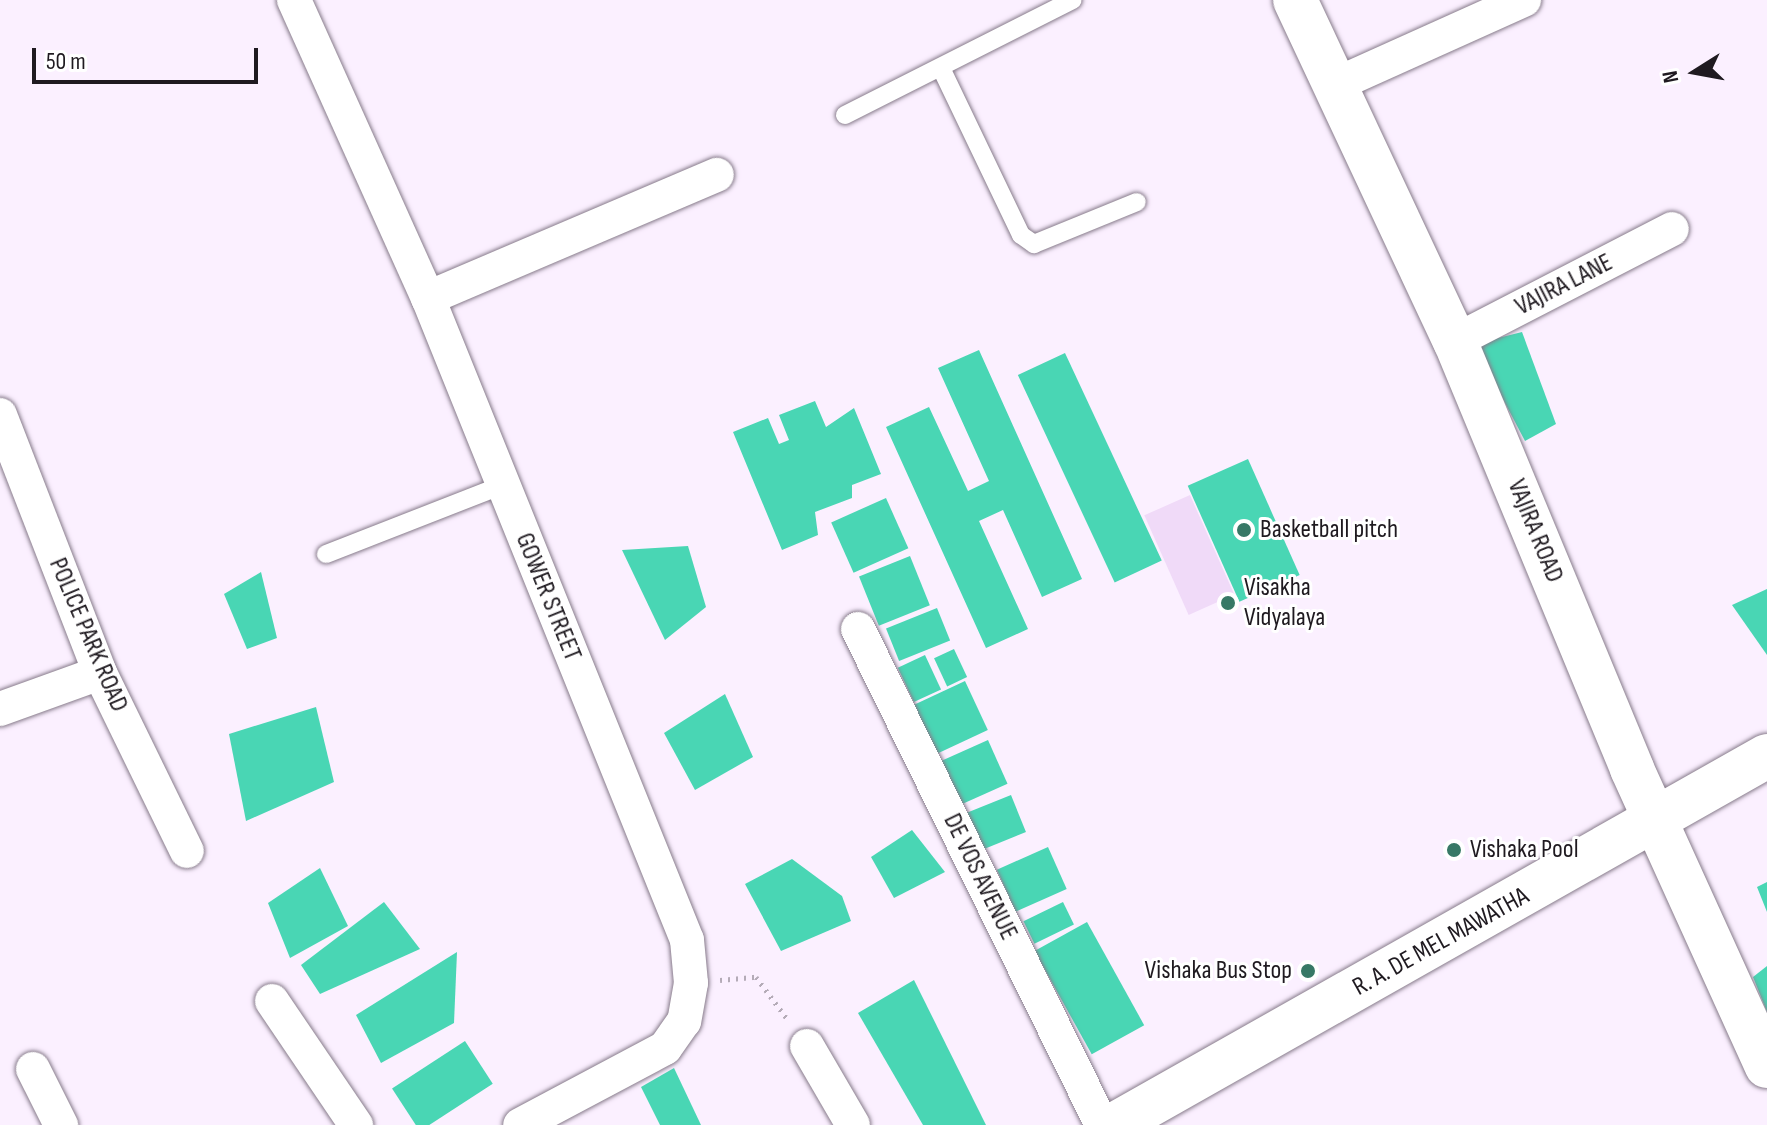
<!DOCTYPE html>
<html>
<head>
<meta charset="utf-8">
<style>
	body { margin:0 }
	#map { position:relative; width:1767px; height:1125px; overflow:hidden; background:#fbf0ff; font-family:"Sofia Sans Condensed",sans-serif }
	div>[style] { position:absolute }
	.green>* { inset:0; background:#f0daf8; transform-origin:0 0 }
	.building>* { inset:0; background:#49d6b4; transform-origin:0 0 }
	.path>* { height:5px; margin-top:-2.5px; transform-origin:0; background:repeating-linear-gradient(90deg,#b4abb7 0 2px,transparent 0 8px) }
	.roads { filter:drop-shadow(0 0 2px #877b8b) drop-shadow(0 0 2px #877b8b) }
	.lane>* { height:18px; margin:-9px; padding:0 9px; transform-origin:9px; border-radius:9px; background:#fff }
	.street>* { height:34px; margin:-17px; padding:0 17px; transform-origin:17px; border-radius:17px; background:#fff }
	.secondary>* { height:44px; margin:-22px; padding:0 22px; transform-origin:22px; border-radius:22px; background:#fff }
	.highway>* { height:44px; margin:-22px; padding:0 22px; transform-origin:22px; border-radius:22px; background:#fff }
	.dots>* { width:22px; height:22px; translate:-50% -50%; box-sizing:border-box; border:4px solid #fff; border-radius:50% }
	span { translate:-50% -50%; white-space:nowrap; text-align:center; line-height:1.15; -webkit-text-stroke:6px #fff; paint-order:stroke }
	.street-label { font-size:26px; color:#1f1a20 }
	.poi-label { font-size:26px; color:#1f1a20 }
	.left { translate:0 -50%; text-align:left }
	.right { translate:-100% -50%; text-align:right }
	.north { position:absolute; left:1655px; top:32px; width:80px; height:80px; -webkit-text-stroke:6px #fff; paint-order:stroke; rotate:259deg; font-size:22px; font-weight:700; line-height:32px; text-align:center; color:#1f1a20 }
	.north::after { content:''; display:block; margin:auto; width:28px; height:36px; background:#1f1a20; clip-path:polygon(50% 0,100% 100%,50% 72%,0 100%) }
	.scale { position:absolute; left:32px; top:48px; width:226px; height:36px; box-sizing:border-box; border:4px solid #1f1a20; border-top:0; padding-left:10px; font-size:24px; line-height:28px; white-space:nowrap; color:#1f1a20; -webkit-text-stroke:6px #fff; paint-order:stroke }
</style>
</head>
<body>
<div id="map">
	<div class="green">
		<div style="left:1190px;top:495px;width:109px;height:50px;rotate:66deg"></div>
	</div>
	<div class="building">
		<div style="clip-path:polygon(1522px 332px,1556px 424px,1525px 441px,1474px 344px)"></div>
		<div style="clip-path:polygon(979px 350px,1082px 579px,1042px 597px,1003px 510px,979px 521px,1028px 629px,986px 648px,886px 427px,929px 407px,968px 491px,989px 481px,938px 368px)"></div>
		<div style="left:1065px;top:353px;width:229px;height:52px;rotate:65deg"></div>
		<div style="clip-path:polygon(815px 401px,826px 427px,854px 408px,881px 474px,852px 485px,852px 498px,815px 512px,818px 535px,782px 550px,733px 432px,768px 418px,779px 444px,789px 440px,779px 415px)"></div>
		<div style="left:1248px;top:459px;width:127px;height:66px;rotate:66deg"></div>
		<div style="left:886px;top:498px;width:55px;height:60px;rotate:66deg"></div>
		<div style="clip-path:polygon(688px 546px,706px 607px,665px 640px,622px 550px)"></div>
		<div style="left:910px;top:556px;width:53px;height:55px;rotate:68deg"></div>
		<div style="clip-path:polygon(261px 572px,277px 638px,247px 649px,224px 594px)"></div>
		<div style="clip-path:polygon(1767px 589px,1767px 655px,1732px 605px)"></div>
		<div style="left:937px;top:608px;width:35px;height:55px;rotate:68deg"></div>
		<div style="left:954px;top:649px;width:31px;height:22px;rotate:65deg"></div>
		<div style="left:925px;top:655px;width:38px;height:30px;rotate:65deg"></div>
		<div style="left:965px;top:681px;width:54px;height:62px;rotate:65deg"></div>
		<div style="clip-path:polygon(725px 694px,753px 757px,695px 790px,664px 733px)"></div>
		<div style="clip-path:polygon(316px 707px,334px 782px,246px 821px,229px 734px)"></div>
		<div style="left:988px;top:740px;width:48px;height:52px;rotate:66deg"></div>
		<div style="left:1011px;top:795px;width:40px;height:57px;rotate:68deg"></div>
		<div style="clip-path:polygon(912px 830px,945px 872px,894px 898px,871px 857px)"></div>
		<div style="left:1048px;top:847px;width:46px;height:56px;rotate:66deg"></div>
		<div style="clip-path:polygon(792px 859px,842px 896px,851px 921px,781px 951px,745px 884px)"></div>
		<div style="clip-path:polygon(320px 868px,348px 926px,290px 958px,268px 903px)"></div>
		<div style="clip-path:polygon(1767px 882px,1767px 912px,1757px 887px)"></div>
		<div style="clip-path:polygon(384px 902px,420px 949px,320px 994px,301px 965px)"></div>
		<div style="left:1063px;top:902px;width:25px;height:44px;rotate:64deg"></div>
		<div style="left:1087px;top:922px;width:118px;height:60px;rotate:61deg"></div>
		<div style="clip-path:polygon(457px 952px,454px 1023px,381px 1063px,356px 1015px)"></div>
		<div style="clip-path:polygon(1767px 966px,1767px 1012px,1753px 977px)"></div>
		<div style="clip-path:polygon(914px 980px,986px 1125px,923px 1125px,858px 1013px)"></div>
		<div style="left:465px;top:1041px;width:51px;height:87px;rotate:57deg"></div>
		<div style="clip-path:polygon(674px 1068px,701px 1125px,660px 1125px,641px 1087px)"></div>
	</div>
	<div class="path">
		<div style="left:720px;top:980px;width:36px;rotate:-5deg"></div>
		<div style="left:756px;top:977px;width:54px;rotate:53.3deg"></div>
	</div>
	<div class="roads">
		<div class="lane">
			<div style="left:941px;top:68px;width:185px;rotate:64.4deg"></div>
			<div style="left:1021px;top:235px;width:16px;rotate:35deg"></div>
			<div style="left:1034px;top:244px;width:111px;rotate:-22.2deg"></div>
			<div style="left:845px;top:115px;width:255px;rotate:-26.8deg"></div>
			<div style="left:326px;top:554px;width:190px;rotate:-21.3deg"></div>
		</div>
		<div class="street">
			<div style="left:294px;top:0;width:327px;rotate:65.8deg"></div>
			<div style="left:428px;top:298px;width:692px;rotate:68.03deg"></div>
			<div style="left:687px;top:940px;width:43px;rotate:84.7deg"></div>
			<div style="left:691px;top:983px;width:39px;rotate:100deg"></div>
			<div style="left:684px;top:1021px;width:33px;rotate:125deg"></div>
			<div style="left:665px;top:1048px;width:164px;rotate:152deg"></div>
			<div style="left:1339px;top:83px;width:203px;rotate:-24.2deg"></div>
			<div style="left:428px;top:298px;width:314px;rotate:-23.1deg"></div>
			<div style="left:1455px;top:341px;width:244px;rotate:-27.3deg"></div>
			<div style="left:0;top:415px;width:277px;rotate:68.8deg"></div>
			<div style="left:100px;top:673px;width:198px;rotate:64deg"></div>
			<div style="left:858px;top:629px;width:553px;rotate:63.81deg"></div>
			<div style="left:0;top:709px;width:106px;rotate:-19.8deg"></div>
			<div style="left:272px;top:1001px;width:150px;rotate:55.9deg"></div>
			<div style="left:807px;top:1046px;width:91px;rotate:59.8deg"></div>
			<div style="left:33px;top:1069px;width:63px;rotate:63.4deg"></div>
		</div>
		<div class="secondary">
			<div style="left:1295px;top:0;width:377px;rotate:64.9deg"></div>
			<div style="left:1455px;top:341px;width:463px;rotate:67.5deg"></div>
			<div style="left:1632px;top:769px;width:326px;rotate:65.6deg"></div>
		</div>
		<div class="highway">
			<div style="left:1114px;top:1125px;width:750px;rotate:-29.47deg"></div>
		</div>
	</div>
	<div class="dots">
		<div style="left:1244px;top:530px;background:#377866"></div>
		<div style="left:1228px;top:603px;background:#377866"></div>
		<div style="left:1454px;top:850px;background:#377866"></div>
		<div style="left:1308px;top:971px;background:#377866"></div>
	</div>
	<div class="street-label">
		<span style="left:1564px;top:285px;rotate:-27deg">VAJIRA LANE</span>
		<span style="left:1535px;top:531px;rotate:68deg">VAJIRA ROAD</span>
		<span style="left:548px;top:597px;rotate:68deg">GOWER STREET</span>
		<span style="left:88px;top:635px;rotate:67deg">POLICE PARK ROAD</span>
		<span style="left:980px;top:877px;rotate:64deg">DE VOS AVENUE</span>
		<span style="left:1441px;top:942px;rotate:-29deg">R. A. DE MEL MAWATHA</span>
	</div>
	<div class="poi-label">
		<span class="left" style="left:1260px;top:530px">Basketball pitch</span>
		<span class="left" style="left:1244px;top:603px">Visakha<br>Vidyalaya</span>
		<span class="left" style="left:1470px;top:850px">Vishaka Pool</span>
		<span class="right" style="left:1292px;top:971px">Vishaka Bus Stop</span>
	</div>
	<div class="north">N</div>
	<div class="scale">50 m</div>
</div>
</body>
</html>
